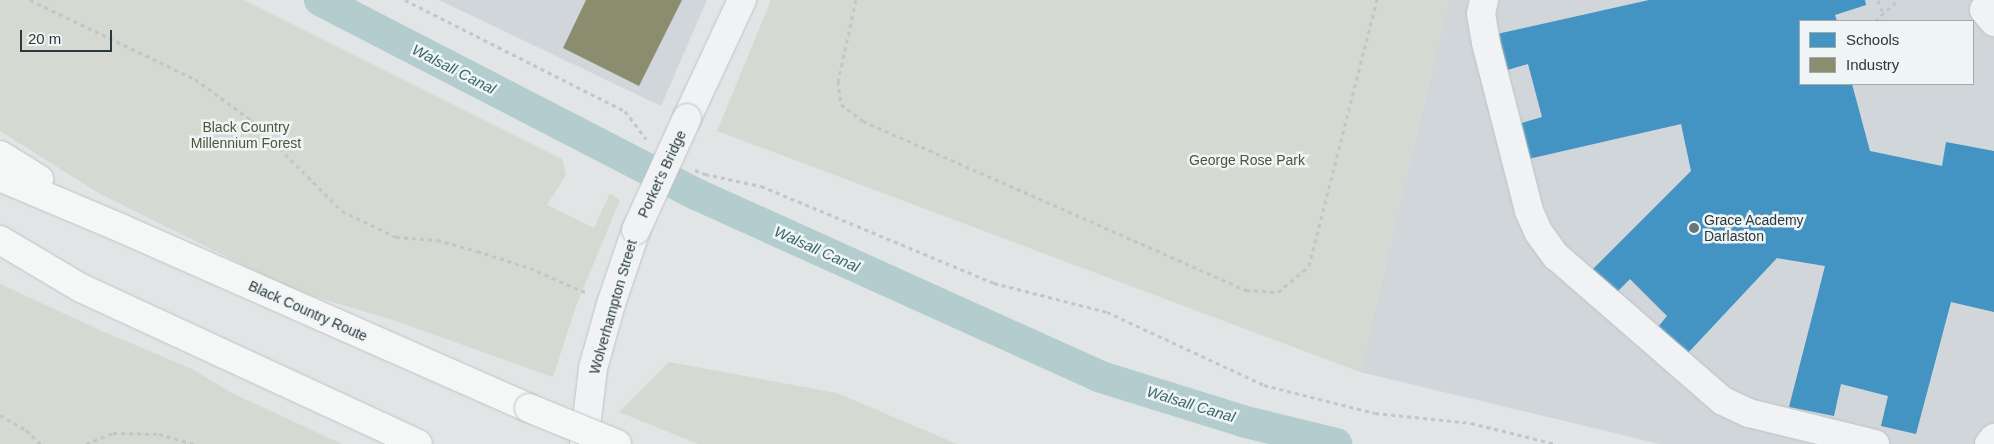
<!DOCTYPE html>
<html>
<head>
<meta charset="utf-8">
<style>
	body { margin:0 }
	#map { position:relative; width:1994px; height:444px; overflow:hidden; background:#e1e5e6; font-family:Helvetica,sans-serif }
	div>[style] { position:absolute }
	.built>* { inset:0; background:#d0d6d9 }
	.green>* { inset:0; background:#d5d9d2 }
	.schools>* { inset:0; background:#4393c3 }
	.industry>* { inset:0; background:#8c8c6e }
	.canal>* { height:32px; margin:-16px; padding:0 16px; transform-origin:16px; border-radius:16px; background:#b3ccce }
	.path>* { height:3px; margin-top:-1.5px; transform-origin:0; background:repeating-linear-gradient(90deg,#c2c6c7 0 4px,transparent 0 8px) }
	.roads { filter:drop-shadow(0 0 1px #c0c3c4) drop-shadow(0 0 1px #c0c3c4) }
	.minor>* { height:28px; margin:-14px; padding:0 14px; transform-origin:14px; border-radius:14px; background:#f0f2f3 }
	.highway>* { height:28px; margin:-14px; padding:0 14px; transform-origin:14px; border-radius:14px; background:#f5f6f6 }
	.bridges { filter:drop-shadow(0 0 1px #c0c3c4) drop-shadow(0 0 1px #c0c3c4) }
	.minor-bridge>* { height:28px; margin:-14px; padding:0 14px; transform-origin:14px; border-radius:14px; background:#f0f2f3 }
	.highway-bridge>* { height:28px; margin:-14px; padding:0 14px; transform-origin:14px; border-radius:14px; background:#f5f6f6 }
	.dots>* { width:14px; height:14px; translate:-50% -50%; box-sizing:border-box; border:2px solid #eff4f5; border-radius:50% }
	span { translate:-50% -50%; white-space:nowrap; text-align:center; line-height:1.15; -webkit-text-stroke:5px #eff4f5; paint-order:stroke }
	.park-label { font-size:14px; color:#4c5739 }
	.street-label { font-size:14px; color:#2b393d }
	.poi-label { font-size:14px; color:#2b393d }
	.left { translate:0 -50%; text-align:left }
	.water-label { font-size:15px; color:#39666c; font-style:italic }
	.legend { position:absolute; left:1799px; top:20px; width:175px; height:65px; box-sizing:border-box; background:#eff4f5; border:1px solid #a1a9ab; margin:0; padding:6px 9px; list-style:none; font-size:15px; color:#2b393d }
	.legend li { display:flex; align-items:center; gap:10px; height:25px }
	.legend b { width:25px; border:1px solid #a1a9ab }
	.scale { position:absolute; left:20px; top:30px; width:92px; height:22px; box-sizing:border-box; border:2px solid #2b393d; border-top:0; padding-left:6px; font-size:15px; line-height:18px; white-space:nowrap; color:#2b393d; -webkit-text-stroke:4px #eff4f5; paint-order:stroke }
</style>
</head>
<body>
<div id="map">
	<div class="built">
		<div style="clip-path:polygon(439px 0,707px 0,661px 106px)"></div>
		<div style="clip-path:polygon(evenodd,1449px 0,1994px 0,1994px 444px,1660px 444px,1360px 372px,1449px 0,1800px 21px,1973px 21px,1973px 84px,1800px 84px,1800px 21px)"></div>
	</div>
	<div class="green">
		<div style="clip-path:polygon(0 0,244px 0,562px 159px,566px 175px,547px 205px,594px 228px,610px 193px,620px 200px,576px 306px,553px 377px,396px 321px,296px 291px,100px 194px,0 131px)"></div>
		<div style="clip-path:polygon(771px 0,1449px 0,1360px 372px,717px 131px)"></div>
		<div style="clip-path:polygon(0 284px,102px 331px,192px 369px,232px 393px,342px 444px,0 444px)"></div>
		<div style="clip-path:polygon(669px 362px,837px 393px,957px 444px,698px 444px,619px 412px)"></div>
	</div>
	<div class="schools">
		<div style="clip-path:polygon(1649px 0,1865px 0,1866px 5px,1835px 15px,1837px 21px,1800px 21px,1800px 84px,1852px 84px,1870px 151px,1942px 166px,1946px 142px,1994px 151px,1994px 312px,1951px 302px,1916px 434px,1881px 426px,1888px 396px,1841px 384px,1834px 416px,1789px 407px,1825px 266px,1777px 258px,1686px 355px,1658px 327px,1667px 316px,1630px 279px,1610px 299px,1586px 276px,1691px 171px,1681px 124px,1520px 161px,1511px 126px,1542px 117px,1528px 64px,1504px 71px,1497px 34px)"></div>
	</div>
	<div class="industry">
		<div style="clip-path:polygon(586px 0,682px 0,639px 86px,563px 48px)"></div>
	</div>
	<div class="canal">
		<div style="left:320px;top:0;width:425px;rotate:27.3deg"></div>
		<div style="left:698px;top:195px;width:439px;rotate:24.3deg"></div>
		<div style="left:1098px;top:376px;width:155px;rotate:17.3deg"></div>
		<div style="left:1246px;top:422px;width:93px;rotate:13.7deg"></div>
	</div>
	<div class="path">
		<div style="left:30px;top:0;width:183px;rotate:25.6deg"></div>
		<div style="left:195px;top:79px;width:69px;rotate:36.2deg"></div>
		<div style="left:251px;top:120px;width:129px;rotate:45deg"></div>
		<div style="left:342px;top:211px;width:60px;rotate:25.7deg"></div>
		<div style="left:396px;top:237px;width:41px;rotate:4.2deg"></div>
		<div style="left:437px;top:240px;width:41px;rotate:15.4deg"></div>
		<div style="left:477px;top:251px;width:56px;rotate:17.8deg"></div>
		<div style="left:530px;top:268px;width:60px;rotate:23.6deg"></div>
		<div style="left:405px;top:0;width:246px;rotate:26.8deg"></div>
		<div style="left:625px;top:111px;width:35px;rotate:53deg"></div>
		<div style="left:856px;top:0;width:83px;rotate:102.5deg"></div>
		<div style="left:838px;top:81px;width:23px;rotate:83deg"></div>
		<div style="left:841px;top:104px;width:28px;rotate:38deg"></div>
		<div style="left:863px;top:121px;width:419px;rotate:23.8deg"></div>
		<div style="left:1246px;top:290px;width:32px;rotate:4deg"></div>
		<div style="left:1278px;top:292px;width:40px;rotate:-40deg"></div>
		<div style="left:1309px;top:266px;width:275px;rotate:-75.7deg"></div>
		<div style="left:1878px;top:0;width:15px;rotate:70deg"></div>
		<div style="left:1875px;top:21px;width:31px;rotate:-42deg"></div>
		<div style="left:695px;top:170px;width:11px;rotate:22deg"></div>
		<div style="left:705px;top:174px;width:57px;rotate:12.1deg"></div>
		<div style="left:761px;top:186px;width:252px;rotate:22.6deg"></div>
		<div style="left:994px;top:283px;width:117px;rotate:14.4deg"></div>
		<div style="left:1107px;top:312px;width:173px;rotate:24.9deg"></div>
		<div style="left:1264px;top:385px;width:114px;rotate:14.2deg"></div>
		<div style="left:1375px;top:413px;width:97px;rotate:5.9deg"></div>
		<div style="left:1471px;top:423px;width:88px;rotate:13.9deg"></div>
		<div style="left:0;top:415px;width:30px;rotate:30deg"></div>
		<div style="left:26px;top:430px;width:21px;rotate:43deg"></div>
		<div style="left:86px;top:444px;width:29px;rotate:-22deg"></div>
		<div style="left:113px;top:433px;width:46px;rotate:1.2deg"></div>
		<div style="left:159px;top:434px;width:36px;rotate:16deg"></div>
	</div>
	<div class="roads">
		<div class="minor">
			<div style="left:1484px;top:0;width:14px;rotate:102deg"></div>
			<div style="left:1481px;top:14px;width:29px;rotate:80deg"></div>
			<div style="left:1486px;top:43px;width:173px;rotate:75.6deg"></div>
			<div style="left:1529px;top:211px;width:24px;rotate:66deg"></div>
			<div style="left:1539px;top:233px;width:29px;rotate:54deg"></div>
			<div style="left:1556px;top:256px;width:221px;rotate:41deg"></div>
			<div style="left:1723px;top:401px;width:29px;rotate:25deg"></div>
			<div style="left:1749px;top:413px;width:130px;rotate:13.8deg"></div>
			<div style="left:1994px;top:1px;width:13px;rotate:138deg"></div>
			<div style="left:1984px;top:10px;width:16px;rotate:50deg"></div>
			<div style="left:687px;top:118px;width:130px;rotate:-65deg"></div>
			<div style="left:584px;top:444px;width:77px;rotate:-83.2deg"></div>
			<div style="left:593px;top:368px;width:66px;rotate:-74.3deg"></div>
			<div style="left:611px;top:304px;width:78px;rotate:-71.3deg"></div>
			<div style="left:1989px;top:444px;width:8px;rotate:-50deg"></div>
		</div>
		<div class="highway">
			<div style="left:0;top:155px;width:46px;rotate:31.6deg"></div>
			<div style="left:0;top:177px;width:134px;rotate:22.9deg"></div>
			<div style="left:123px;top:229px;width:444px;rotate:23.8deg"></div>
			<div style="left:0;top:240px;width:94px;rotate:30.7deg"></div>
			<div style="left:81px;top:288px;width:371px;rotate:24.8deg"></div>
		</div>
	</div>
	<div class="bridges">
		<div class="minor-bridge">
			<div style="left:636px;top:230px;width:123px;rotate:-65.5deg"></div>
		</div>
		<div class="highway-bridge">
			<div style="left:529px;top:408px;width:95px;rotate:22.2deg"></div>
		</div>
	</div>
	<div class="dots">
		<div style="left:1694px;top:228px;background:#6b7578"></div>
	</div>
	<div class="park-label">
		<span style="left:246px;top:135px">Black Country<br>Millennium Forest</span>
		<span style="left:1247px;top:160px">George Rose Park</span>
	</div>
	<div class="street-label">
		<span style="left:662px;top:174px;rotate:-65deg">Porket's Bridge</span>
		<span style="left:613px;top:307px;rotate:-74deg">Wolverhampton Street</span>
		<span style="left:308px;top:311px;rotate:24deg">Black Country Route</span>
	</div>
	<div class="poi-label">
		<span class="left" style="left:1704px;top:228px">Grace Academy<br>Darlaston</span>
	</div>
	<div class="water-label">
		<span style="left:454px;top:69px;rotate:27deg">Walsall Canal</span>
		<span style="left:817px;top:249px;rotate:24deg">Walsall Canal</span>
		<span style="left:1191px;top:404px;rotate:17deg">Walsall Canal</span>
	</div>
	<ul class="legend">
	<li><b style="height:14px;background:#4393c3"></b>Schools</li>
	<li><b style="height:14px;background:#8c8c6e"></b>Industry</li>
	</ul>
	<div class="scale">20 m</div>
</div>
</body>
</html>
